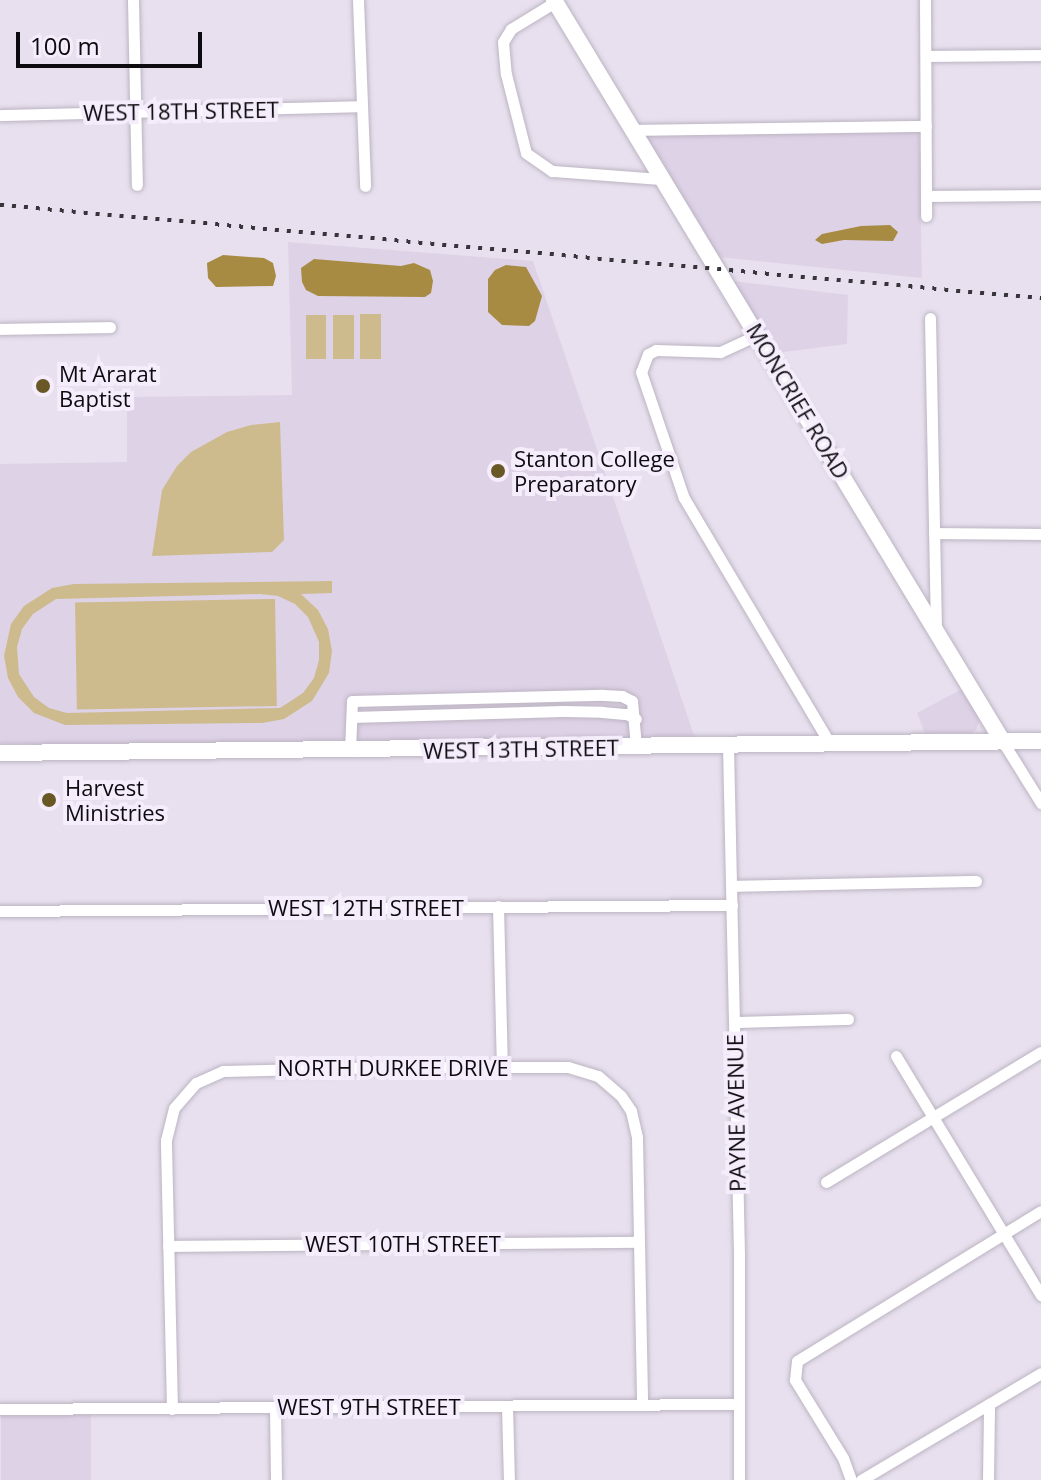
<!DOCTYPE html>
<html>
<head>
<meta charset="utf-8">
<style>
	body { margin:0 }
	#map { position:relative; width:1041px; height:1480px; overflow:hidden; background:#e8e0ee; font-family:"Open Sans",sans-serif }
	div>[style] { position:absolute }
	.built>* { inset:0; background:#ded2e7; transform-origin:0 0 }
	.green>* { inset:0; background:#cdbb8e; transform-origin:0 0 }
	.water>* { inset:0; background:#a78b42 }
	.roads { filter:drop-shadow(0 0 2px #bcb4c2) drop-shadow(0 0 2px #bcb4c2) }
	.street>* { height:11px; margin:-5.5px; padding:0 5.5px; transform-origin:5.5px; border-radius:5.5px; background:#fff }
	.secondary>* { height:16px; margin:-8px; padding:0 8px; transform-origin:8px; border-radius:8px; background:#fff }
	.rail>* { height:4px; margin-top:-2px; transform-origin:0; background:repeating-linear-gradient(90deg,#38343b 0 4px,transparent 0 12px) }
	.dots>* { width:22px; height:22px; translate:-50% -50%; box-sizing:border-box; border:4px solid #f5edfb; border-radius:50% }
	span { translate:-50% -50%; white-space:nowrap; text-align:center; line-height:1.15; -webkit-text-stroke:8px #f5edfb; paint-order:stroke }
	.street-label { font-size:22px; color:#0e0b10 }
	.poi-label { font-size:22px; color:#0e0b10 }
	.left { translate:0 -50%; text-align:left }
	.scale { position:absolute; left:16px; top:32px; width:186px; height:36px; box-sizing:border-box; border:4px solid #0e0b10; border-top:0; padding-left:10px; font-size:24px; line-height:28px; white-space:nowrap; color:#0e0b10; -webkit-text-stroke:6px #f5edfb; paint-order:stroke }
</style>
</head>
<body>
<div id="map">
	<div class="built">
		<div style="clip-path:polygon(919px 130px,922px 278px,719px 257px,640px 133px)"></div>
		<div style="clip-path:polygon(288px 242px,533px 261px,695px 738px,97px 746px,0 743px,0 464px,127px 462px,127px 397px,292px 395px)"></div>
		<div style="clip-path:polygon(732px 281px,848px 295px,847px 344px,776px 353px)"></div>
		<div style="clip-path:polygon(962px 689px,980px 719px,976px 730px,972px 733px,925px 734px,917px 713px)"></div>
		<div style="left:1px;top:1415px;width:90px;height:65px"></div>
	</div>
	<div class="green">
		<div style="left:360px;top:314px;width:21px;height:45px"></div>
		<div style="left:306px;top:315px;width:20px;height:44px"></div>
		<div style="left:333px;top:315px;width:21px;height:44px"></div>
		<div style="clip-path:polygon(280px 422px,284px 540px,272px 552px,152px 556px,162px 490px,177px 466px,191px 452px,227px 432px,251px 425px)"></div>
		<div style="clip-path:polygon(evenodd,332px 581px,332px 593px,301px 594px,318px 610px,328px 629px,332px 651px,329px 673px,312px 701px,284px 719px,262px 723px,65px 725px,34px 713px,18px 697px,8px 678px,4px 656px,11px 624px,24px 606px,52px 588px,74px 584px,332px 581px,260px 594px,278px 596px,295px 604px,308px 617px,319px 642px,319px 660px,314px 678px,303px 693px,280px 708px,67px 713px,49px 708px,34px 697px,19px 674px,17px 647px,22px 629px,33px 614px,56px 599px,260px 594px)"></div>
		<div style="left:275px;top:599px;width:107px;height:200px;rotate:89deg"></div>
	</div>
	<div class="water">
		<div style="clip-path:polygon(890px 225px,898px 232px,893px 241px,844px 240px,822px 244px,815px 240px,822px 234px,861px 226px)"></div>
		<div style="clip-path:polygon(223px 255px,264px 258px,273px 263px,276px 276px,273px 286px,216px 287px,208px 278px,207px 263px)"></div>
		<div style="clip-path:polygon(314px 259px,401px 266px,414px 263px,430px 270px,433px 281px,431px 293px,425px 297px,318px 296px,306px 290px,302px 282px,301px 268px)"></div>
		<div style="clip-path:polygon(506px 265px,526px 267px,542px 296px,535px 321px,529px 326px,502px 325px,488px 312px,488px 279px,495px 270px)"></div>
	</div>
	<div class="roads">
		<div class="street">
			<div style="left:133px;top:0;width:185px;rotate:88.8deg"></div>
			<div style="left:358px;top:0;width:186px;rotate:87.8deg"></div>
			<div style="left:925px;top:0;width:216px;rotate:89.7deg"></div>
			<div style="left:555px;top:2px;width:52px;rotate:148.5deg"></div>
			<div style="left:511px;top:29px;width:15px;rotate:122deg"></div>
			<div style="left:503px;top:42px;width:32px;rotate:85deg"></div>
			<div style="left:506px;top:74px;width:81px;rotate:75.8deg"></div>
			<div style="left:526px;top:153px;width:32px;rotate:35deg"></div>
			<div style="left:552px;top:171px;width:110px;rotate:4.2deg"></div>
			<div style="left:927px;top:56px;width:114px;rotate:-0.5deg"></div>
			<div style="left:0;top:115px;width:362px;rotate:-1.4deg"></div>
			<div style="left:633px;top:130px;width:293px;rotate:-0.8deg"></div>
			<div style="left:928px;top:196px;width:113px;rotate:-0.5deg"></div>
			<div style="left:930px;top:318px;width:311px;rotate:88.9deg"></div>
			<div style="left:0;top:329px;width:110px;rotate:-1deg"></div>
			<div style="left:757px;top:335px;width:41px;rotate:155.3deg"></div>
			<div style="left:720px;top:352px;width:64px;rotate:-178.2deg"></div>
			<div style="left:656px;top:350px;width:9px;rotate:153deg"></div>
			<div style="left:648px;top:354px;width:19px;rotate:111deg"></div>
			<div style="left:641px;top:372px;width:133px;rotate:71.2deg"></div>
			<div style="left:684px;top:498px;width:286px;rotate:59.3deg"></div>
			<div style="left:934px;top:533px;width:107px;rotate:0.5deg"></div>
			<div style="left:352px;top:717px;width:211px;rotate:-1.6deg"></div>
			<div style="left:563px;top:711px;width:39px;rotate:1deg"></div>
			<div style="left:602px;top:712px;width:25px;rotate:5deg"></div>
			<div style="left:627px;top:714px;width:10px;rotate:29deg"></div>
			<div style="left:1003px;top:742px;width:72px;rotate:58.1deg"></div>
			<div style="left:728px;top:746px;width:510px;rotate:88.76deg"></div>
			<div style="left:739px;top:1256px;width:224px;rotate:90deg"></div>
			<div style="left:350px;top:751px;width:50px;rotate:-87.7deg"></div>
			<div style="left:352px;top:701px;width:251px;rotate:-1.4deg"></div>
			<div style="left:603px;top:695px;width:19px;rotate:3deg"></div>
			<div style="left:622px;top:696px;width:11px;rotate:27deg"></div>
			<div style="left:632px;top:701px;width:46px;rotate:85deg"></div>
			<div style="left:732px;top:886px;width:244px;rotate:-1.2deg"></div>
			<div style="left:498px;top:906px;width:161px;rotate:88.6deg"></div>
			<div style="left:0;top:911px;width:732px;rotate:-0.47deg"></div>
			<div style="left:734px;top:1022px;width:114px;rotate:-1.5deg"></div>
			<div style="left:896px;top:1056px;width:280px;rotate:58.8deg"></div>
			<div style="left:826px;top:1182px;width:251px;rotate:-31.2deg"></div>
			<div style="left:168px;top:1246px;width:470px;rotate:-0.5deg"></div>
			<div style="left:507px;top:1406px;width:74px;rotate:88.5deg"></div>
			<div style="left:275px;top:1408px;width:72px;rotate:89.2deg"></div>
			<div style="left:0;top:1409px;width:737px;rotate:-0.39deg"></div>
			<div style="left:172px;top:1409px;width:269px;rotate:-91.3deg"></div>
			<div style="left:166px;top:1140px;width:33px;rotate:-76deg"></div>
			<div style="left:174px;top:1108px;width:33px;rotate:-49deg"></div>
			<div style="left:196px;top:1083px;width:30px;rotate:-24deg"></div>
			<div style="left:223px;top:1071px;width:167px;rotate:-1.4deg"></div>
			<div style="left:390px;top:1067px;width:178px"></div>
			<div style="left:568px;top:1067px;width:31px;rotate:17deg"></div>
			<div style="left:598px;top:1076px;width:30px;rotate:41deg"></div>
			<div style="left:621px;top:1096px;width:18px;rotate:56deg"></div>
			<div style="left:631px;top:1111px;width:27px;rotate:77deg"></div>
			<div style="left:637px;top:1137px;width:268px;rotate:88.9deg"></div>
			<div style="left:851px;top:1480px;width:23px;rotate:-110deg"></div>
			<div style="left:843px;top:1458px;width:92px;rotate:-121.6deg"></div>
			<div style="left:795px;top:1380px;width:19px;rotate:-84deg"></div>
			<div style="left:797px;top:1361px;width:286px;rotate:-31.6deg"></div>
			<div style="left:861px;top:1480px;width:209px;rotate:-30.7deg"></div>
			<div style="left:988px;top:1480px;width:76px;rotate:-89.2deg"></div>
		</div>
		<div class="secondary">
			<div style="left:554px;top:0;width:867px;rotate:58.82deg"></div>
			<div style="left:0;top:753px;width:1041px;rotate:-0.66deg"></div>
		</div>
	</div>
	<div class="rail">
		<div style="left:0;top:205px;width:1045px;rotate:5.11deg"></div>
	</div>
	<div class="dots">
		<div style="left:43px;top:386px;background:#695725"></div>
		<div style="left:498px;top:471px;background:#695725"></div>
		<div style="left:49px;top:800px;background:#695725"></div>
	</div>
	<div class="street-label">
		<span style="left:181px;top:111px;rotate:-1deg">WEST 18TH STREET</span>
		<span style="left:798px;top:401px;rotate:59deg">MONCRIEF ROAD</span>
		<span style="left:521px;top:749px;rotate:-1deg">WEST 13TH STREET</span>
		<span style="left:366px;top:908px">WEST 12TH STREET</span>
		<span style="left:393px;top:1068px">NORTH DURKEE DRIVE</span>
		<span style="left:736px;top:1113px;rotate:-91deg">PAYNE AVENUE</span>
		<span style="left:403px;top:1244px">WEST 10TH STREET</span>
		<span style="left:369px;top:1407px">WEST 9TH STREET</span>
	</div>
	<div class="poi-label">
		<span class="left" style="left:59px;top:386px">Mt Ararat<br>Baptist</span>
		<span class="left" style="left:514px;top:471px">Stanton College<br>Preparatory</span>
		<span class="left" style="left:65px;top:800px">Harvest<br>Ministries</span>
	</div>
	<div class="scale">100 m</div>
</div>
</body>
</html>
